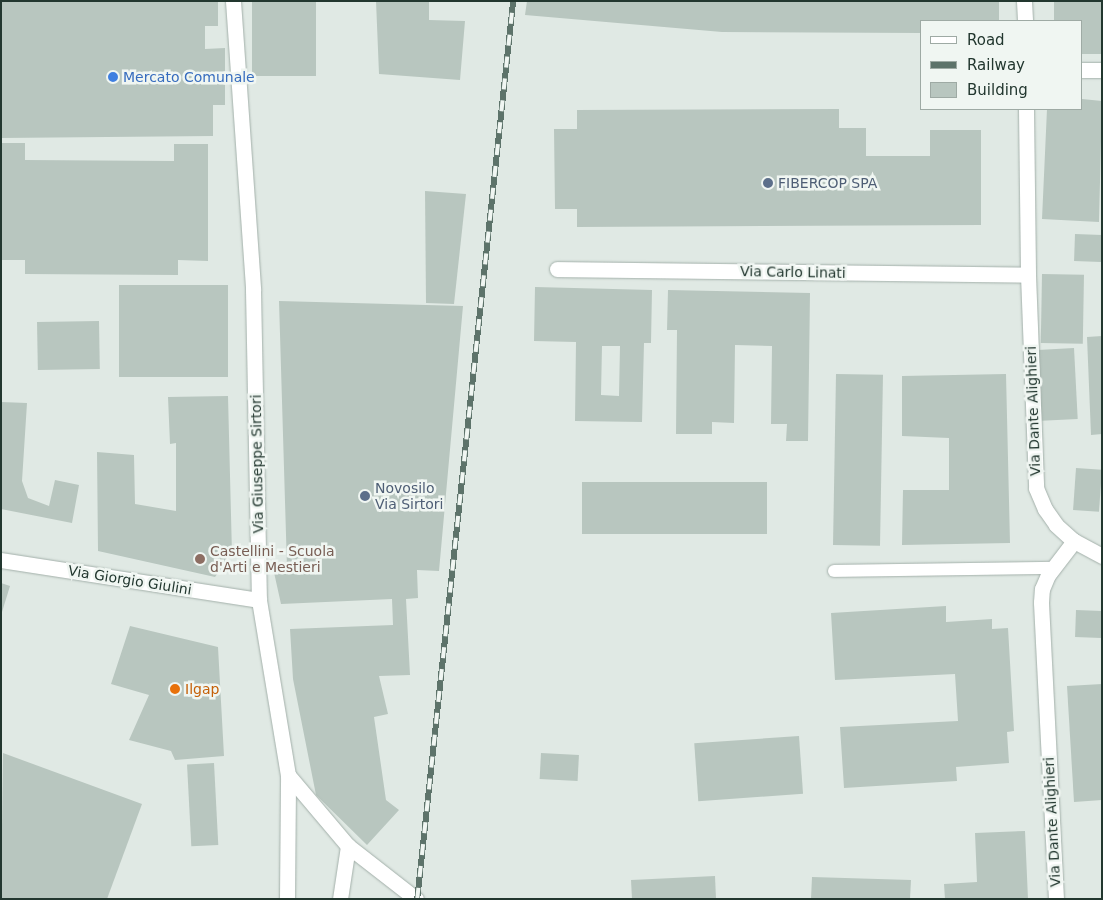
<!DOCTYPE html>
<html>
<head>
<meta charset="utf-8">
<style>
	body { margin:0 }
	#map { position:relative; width:1103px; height:900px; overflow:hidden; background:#e0e9e4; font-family:"DejaVu Sans",sans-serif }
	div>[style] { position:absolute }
	.building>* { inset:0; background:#b8c6bf; transform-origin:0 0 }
	.roads { filter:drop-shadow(0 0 1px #a3b0aa) drop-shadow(0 0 1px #a3b0aa) }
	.lane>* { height:12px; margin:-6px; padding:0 6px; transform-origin:6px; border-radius:6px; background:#fff }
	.street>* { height:15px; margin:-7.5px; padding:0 7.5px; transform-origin:7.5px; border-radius:7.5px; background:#fff }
	.secondary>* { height:15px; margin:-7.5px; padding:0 7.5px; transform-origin:7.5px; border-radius:7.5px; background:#fff }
	.rail>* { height:5.5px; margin-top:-2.75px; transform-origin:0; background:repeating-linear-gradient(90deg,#f0f6f2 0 11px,#5d736a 0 22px); box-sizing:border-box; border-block:1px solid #5d736a }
	.dots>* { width:14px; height:14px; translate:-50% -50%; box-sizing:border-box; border:2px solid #f0f6f2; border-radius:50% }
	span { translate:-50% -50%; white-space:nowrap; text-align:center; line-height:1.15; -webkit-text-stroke:5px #f0f6f2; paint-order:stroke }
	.shop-label { font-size:14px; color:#366cbe }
	.left { translate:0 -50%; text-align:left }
	.service-label { font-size:14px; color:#4e5e75 }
	.street-label { font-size:14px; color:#22372f }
	.education-label { font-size:14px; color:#785e54 }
	.food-label { font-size:14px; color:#c56008 }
	.frame { position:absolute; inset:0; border:2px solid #22372f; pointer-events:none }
	.legend { position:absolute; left:920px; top:20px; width:162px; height:90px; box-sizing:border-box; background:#f0f6f2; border:1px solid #9eaaa4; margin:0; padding:6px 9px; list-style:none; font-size:15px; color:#22372f }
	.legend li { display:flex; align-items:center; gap:10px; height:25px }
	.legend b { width:25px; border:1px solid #9eaaa4 }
</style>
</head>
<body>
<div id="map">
	<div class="building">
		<div style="clip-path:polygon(1px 1px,218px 1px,218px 26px,205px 26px,205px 49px,225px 48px,225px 105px,213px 105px,213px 136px,1px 138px)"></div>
		<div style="left:252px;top:1px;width:64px;height:75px"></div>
		<div style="clip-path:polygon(376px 1px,429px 1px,429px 20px,465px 21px,460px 80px,379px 74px)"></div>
		<div style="clip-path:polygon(527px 1px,999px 1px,999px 21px,922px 21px,922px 33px,722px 32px,525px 15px)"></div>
		<div style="clip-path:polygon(1054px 1px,1102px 1px,1102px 54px,1082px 54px,1082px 21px,1054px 21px)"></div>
		<div style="clip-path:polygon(1082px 99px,1102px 101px,1099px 222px,1042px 219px,1047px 109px,1082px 109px)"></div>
		<div style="clip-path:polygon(839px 109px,839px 128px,866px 128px,866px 156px,930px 156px,930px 130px,981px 130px,981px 225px,577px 227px,577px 209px,555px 209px,554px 129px,577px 129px,577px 110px)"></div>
		<div style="clip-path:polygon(1px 143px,25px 143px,25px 160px,174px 161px,174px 144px,208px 144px,208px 261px,178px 260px,178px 275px,25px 274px,25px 260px,1px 260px)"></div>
		<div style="clip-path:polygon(425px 191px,466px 194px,454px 304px,426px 303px)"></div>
		<div style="left:1075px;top:234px;width:27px;height:27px;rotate:2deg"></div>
		<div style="left:1042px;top:274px;width:42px;height:69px;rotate:1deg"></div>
		<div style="left:119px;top:285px;width:109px;height:92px"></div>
		<div style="clip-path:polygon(evenodd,535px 287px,652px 290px,651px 343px,644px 343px,642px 422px,575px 421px,576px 342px,534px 341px,535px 287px,602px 346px,620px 346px,619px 396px,601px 395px,602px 346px)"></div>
		<div style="clip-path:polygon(668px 290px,810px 293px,808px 441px,786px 441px,787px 424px,771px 424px,772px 346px,735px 345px,734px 423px,712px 422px,712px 434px,676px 434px,677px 330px,667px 330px)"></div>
		<div style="clip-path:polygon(279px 301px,463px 306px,439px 571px,417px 570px,418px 598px,406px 599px,410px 675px,379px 676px,388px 714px,374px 717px,386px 800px,399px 810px,367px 845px,316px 795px,293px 679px,290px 629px,393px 625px,392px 599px,281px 604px,273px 568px,287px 568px)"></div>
		<div style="left:99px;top:321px;width:48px;height:62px;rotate:89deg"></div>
		<div style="clip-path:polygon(1102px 336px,1102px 434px,1091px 435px,1087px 337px)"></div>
		<div style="left:1074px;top:348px;width:71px;height:36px;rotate:87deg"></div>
		<div style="left:836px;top:374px;width:47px;height:171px;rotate:1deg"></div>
		<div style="clip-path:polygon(1006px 374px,1010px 543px,902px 545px,903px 490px,949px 490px,949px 438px,902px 436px,902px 376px)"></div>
		<div style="clip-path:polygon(228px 396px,232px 554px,215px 577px,98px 551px,97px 452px,134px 455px,135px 504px,176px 511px,176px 443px,170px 444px,168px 397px)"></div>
		<div style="clip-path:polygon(1px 402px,27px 403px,22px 481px,28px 498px,49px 506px,55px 480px,79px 485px,72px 523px,1px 509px)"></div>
		<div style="left:1076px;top:468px;width:26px;height:42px;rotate:4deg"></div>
		<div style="left:582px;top:482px;width:185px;height:52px"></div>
		<div style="clip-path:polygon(1px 583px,10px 586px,2px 612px,1px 612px)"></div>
		<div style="clip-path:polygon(946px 606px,946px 622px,992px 619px,992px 629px,1008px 628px,1014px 731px,1007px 732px,1009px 763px,956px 767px,957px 781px,844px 788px,840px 727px,958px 721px,955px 674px,835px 680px,831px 613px)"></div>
		<div style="left:1076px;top:610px;width:26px;height:27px;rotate:2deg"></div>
		<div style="clip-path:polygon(130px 626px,218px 647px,224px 756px,175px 760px,171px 751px,129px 740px,149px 695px,111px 684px)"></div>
		<div style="clip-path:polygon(1102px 684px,1102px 800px,1074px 802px,1067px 686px)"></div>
		<div style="left:799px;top:736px;width:58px;height:105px;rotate:86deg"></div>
		<div style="clip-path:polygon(3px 753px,142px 804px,107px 899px,1px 899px)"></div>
		<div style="left:541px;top:753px;width:38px;height:26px;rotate:3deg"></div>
		<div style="left:214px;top:763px;width:82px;height:27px;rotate:87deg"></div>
		<div style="clip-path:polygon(1025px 831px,1028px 899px,945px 899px,944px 884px,977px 882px,975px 833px)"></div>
		<div style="clip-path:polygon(715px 876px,716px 899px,632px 899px,631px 880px)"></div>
		<div style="clip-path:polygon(812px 877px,911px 880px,910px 899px,811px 899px)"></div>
	</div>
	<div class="roads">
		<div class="lane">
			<div style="left:834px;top:571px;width:219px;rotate:-0.8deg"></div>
		</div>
		<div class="street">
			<div style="left:233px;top:1px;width:290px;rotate:86deg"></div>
			<div style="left:253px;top:290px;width:310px;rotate:88.9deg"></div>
			<div style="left:259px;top:600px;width:177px;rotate:80.6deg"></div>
			<div style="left:288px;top:775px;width:93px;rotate:49.8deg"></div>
			<div style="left:348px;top:846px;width:86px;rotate:37.9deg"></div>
			<div style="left:1082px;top:70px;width:20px"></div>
			<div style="left:557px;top:269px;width:471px;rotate:0.7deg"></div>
			<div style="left:1px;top:560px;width:261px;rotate:8.8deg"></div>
			<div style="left:287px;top:899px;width:124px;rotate:-89.5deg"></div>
			<div style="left:340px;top:899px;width:54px;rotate:-81.4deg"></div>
			<div style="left:1056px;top:899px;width:297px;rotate:-92.9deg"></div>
			<div style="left:1041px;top:602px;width:13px;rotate:-86deg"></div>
			<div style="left:1042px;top:589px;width:15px;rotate:-67deg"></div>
			<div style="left:1048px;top:575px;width:43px;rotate:-52.6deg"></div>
		</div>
		<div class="secondary">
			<div style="left:1024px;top:1px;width:20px;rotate:87deg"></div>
			<div style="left:1026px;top:109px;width:166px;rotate:89.3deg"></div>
			<div style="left:1028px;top:275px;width:213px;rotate:87.8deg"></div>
			<div style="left:1036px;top:488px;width:23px;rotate:67deg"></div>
			<div style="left:1045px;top:509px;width:19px;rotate:55deg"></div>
			<div style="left:1056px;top:525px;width:24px;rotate:42deg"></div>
			<div style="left:1074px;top:541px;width:32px;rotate:28deg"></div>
		</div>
	</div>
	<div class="rail">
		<div style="left:417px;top:899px;width:903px;rotate:-83.9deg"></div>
	</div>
	<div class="dots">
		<div style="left:113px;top:77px;background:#3f7fe0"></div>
		<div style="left:768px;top:183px;background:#5c6f8a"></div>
		<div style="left:365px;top:496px;background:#5c6f8a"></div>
		<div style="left:200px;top:559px;background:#8d6e63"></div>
		<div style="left:175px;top:689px;background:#e8710a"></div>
	</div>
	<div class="shop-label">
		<span class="left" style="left:123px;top:77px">Mercato Comunale</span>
	</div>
	<div class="service-label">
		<span class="left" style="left:778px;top:183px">FIBERCOP SPA</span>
		<span class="left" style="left:375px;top:496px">Novosilo<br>Via Sirtori</span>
	</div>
	<div class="street-label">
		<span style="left:793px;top:272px;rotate:1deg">Via Carlo Linati</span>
		<span style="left:1033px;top:411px;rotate:-92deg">Via Dante Alighieri</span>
		<span style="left:257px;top:464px;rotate:-91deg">Via Giuseppe Sirtori</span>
		<span style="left:130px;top:580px;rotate:9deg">Via Giorgio Giulini</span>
		<span style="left:1052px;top:822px;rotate:-93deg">Via Dante Alighieri</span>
	</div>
	<div class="education-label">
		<span class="left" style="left:210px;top:559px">Castellini - Scuola<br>d'Arti e Mestieri</span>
	</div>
	<div class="food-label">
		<span class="left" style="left:185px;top:689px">Ilgap</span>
	</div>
	<div class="frame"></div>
	<ul class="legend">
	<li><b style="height:6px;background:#fff"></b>Road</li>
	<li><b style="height:6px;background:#5d736a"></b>Railway</li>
	<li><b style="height:14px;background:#b8c6bf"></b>Building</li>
	</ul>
</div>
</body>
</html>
